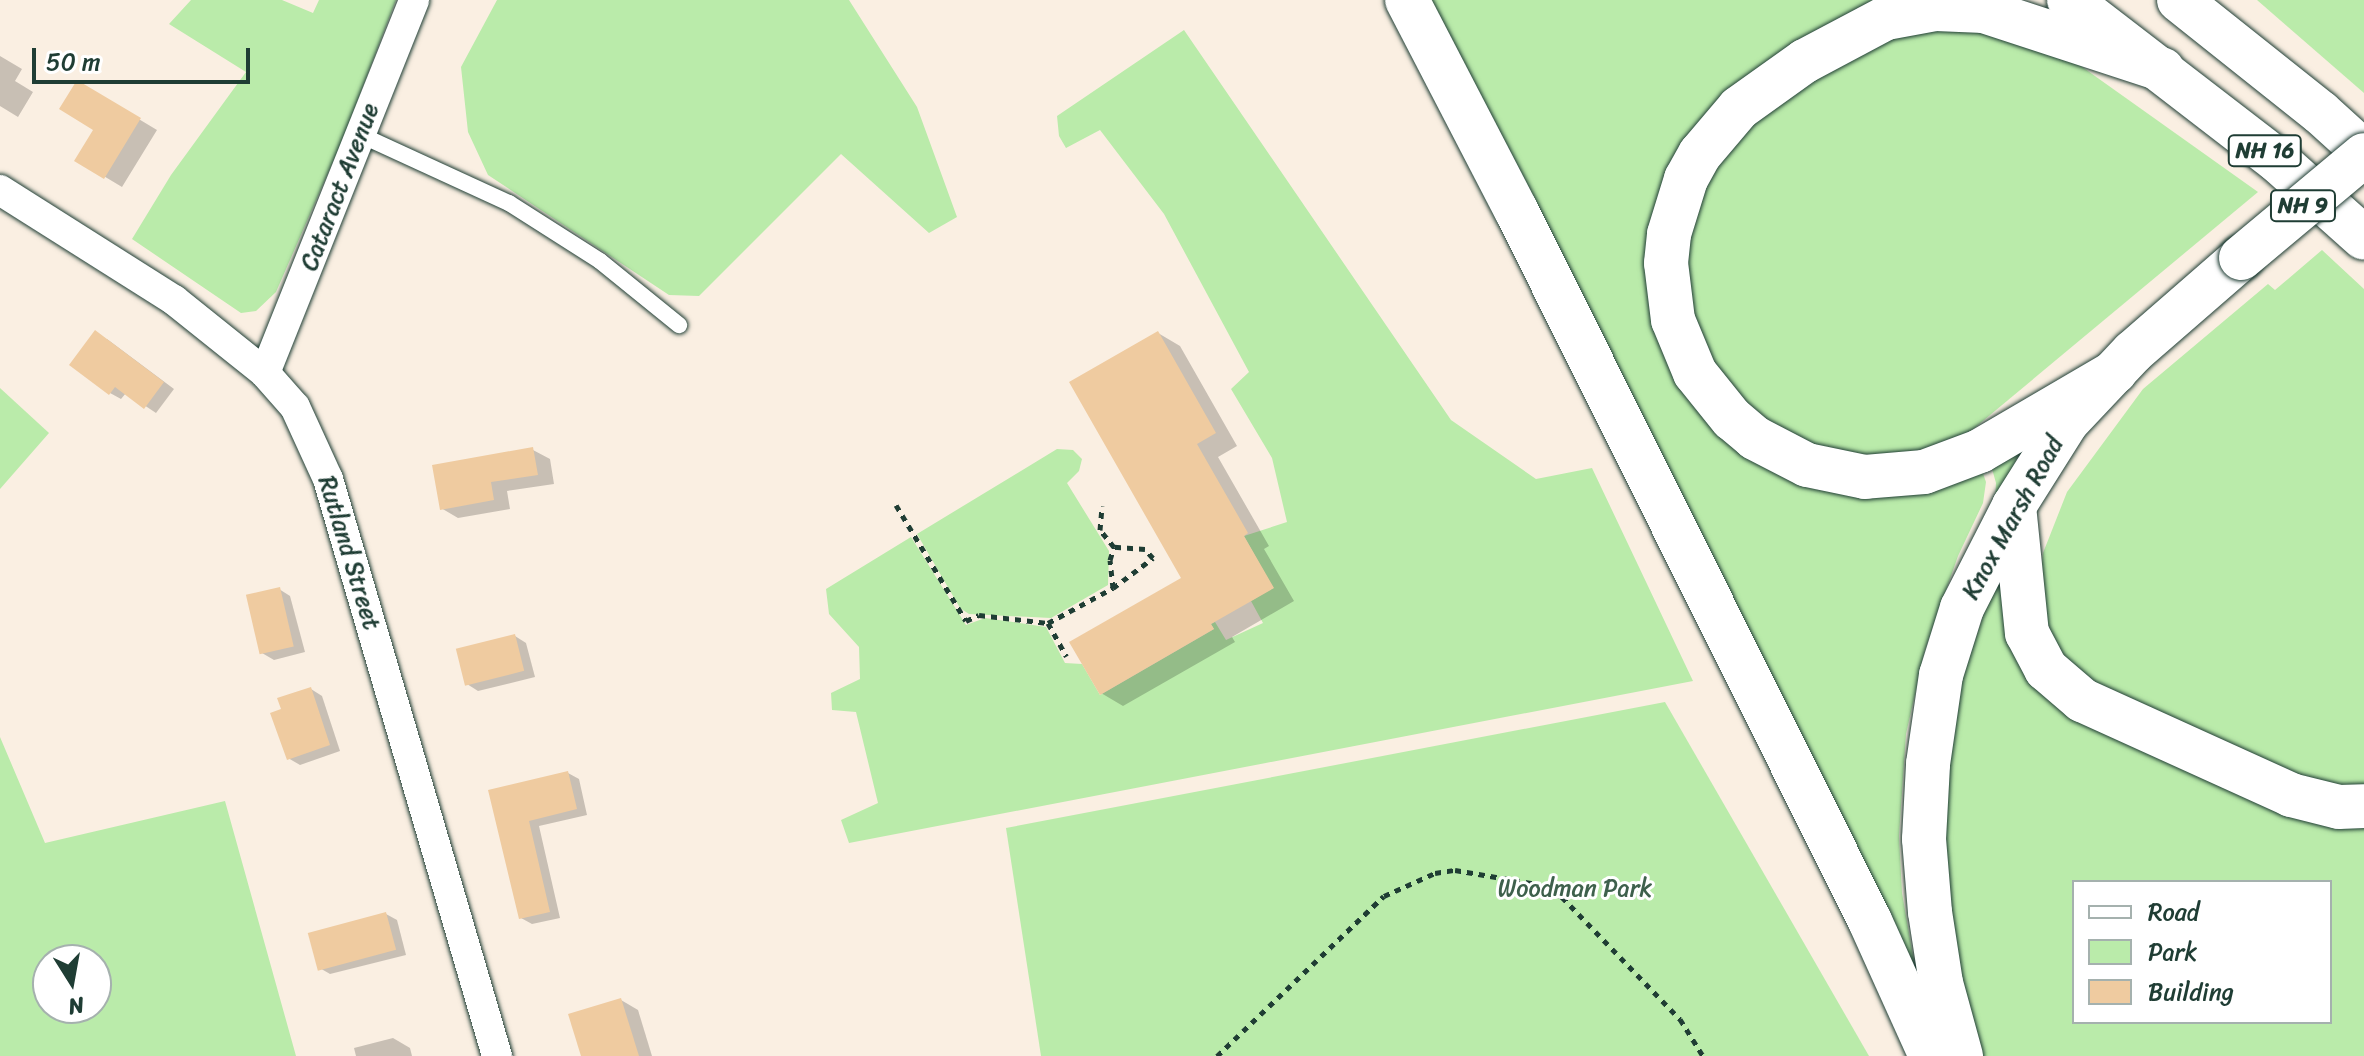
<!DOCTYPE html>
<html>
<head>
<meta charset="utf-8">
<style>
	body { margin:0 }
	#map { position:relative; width:2364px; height:1056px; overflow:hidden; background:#faefe2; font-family:Sriracha,sans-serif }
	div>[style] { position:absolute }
	.green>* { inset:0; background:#baebaa }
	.shadow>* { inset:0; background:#0003 }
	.building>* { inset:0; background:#efcba0; transform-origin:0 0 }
	.path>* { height:5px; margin-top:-2.5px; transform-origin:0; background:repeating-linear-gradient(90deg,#1f3d34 0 6px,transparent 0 12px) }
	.roads { filter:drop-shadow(0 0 2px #1f3d34) drop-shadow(0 0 2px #1f3d34) }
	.service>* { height:16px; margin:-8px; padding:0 8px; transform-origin:8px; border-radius:8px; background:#fff }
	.minor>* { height:30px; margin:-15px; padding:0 15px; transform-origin:15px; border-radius:15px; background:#fff }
	.secondary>* { height:44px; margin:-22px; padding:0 22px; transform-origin:22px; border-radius:22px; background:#fff }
	.motorway>* { height:44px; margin:-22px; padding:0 22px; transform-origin:22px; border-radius:22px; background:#fff }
	.bridges { filter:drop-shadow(0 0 2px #1f3d34) drop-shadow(0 0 2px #1f3d34) }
	.primary-bridge>* { height:44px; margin:-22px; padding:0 22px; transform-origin:22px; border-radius:22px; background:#fff }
	span { translate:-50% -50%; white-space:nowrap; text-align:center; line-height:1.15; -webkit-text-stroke:6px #fff; paint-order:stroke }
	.shield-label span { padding:2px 6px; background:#fff; border:2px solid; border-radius:6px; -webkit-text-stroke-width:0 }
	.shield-label { font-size:22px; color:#1f3d34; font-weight:700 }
	.street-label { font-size:24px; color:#1f3d34 }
	.park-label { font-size:24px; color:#3e604c }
	.legend { position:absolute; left:2072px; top:880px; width:260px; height:144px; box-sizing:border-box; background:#fff; border:2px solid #a5b1ae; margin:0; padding:10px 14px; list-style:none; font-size:24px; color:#1f3d34 }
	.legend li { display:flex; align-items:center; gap:16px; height:40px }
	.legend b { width:40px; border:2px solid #a5b1ae }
	.north { position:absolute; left:32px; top:944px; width:80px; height:80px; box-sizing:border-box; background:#fff; border:2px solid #a5b1ae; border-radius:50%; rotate:169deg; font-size:22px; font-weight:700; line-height:32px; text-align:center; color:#1f3d34 }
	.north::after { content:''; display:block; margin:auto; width:28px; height:36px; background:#1f3d34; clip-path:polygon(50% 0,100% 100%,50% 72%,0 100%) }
	.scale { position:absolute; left:32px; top:48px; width:218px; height:36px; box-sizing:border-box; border:4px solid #1f3d34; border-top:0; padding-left:10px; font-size:24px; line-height:28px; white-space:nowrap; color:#1f3d34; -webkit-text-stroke:6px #fff; paint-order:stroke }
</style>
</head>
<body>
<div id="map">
	<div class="green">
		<div style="clip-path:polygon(191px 0,282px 0,313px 13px,319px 0,396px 0,342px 141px,276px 292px,256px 311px,241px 313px,132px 239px,171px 175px,246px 72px,169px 24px)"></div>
		<div style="clip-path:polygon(497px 0,849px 0,917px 107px,957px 217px,929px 233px,841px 154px,699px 296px,669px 295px,488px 175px,468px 132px,461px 67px)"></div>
		<div style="clip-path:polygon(1423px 0,1918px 0,1825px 32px,1653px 241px,1746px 451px,1980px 465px,1986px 482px,1983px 503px,1958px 556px,1925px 650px,1906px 734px,1899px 836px,1902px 893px,1914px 962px,1905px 973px)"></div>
		<div style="clip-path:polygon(2257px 0,2364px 0,2364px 93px)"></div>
		<div style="clip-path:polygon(1967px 25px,2064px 54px,2258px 192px,1966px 435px,1898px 464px,1776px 436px,1704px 360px,1686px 283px,1691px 229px,1709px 176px,1740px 128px,1858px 44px)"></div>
		<div style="clip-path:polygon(1184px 30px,1451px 420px,1536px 479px,1592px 468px,1693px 681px,849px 843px,841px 820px,878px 803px,856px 712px,832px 710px,831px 693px,860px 679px,859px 647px,829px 614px,826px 589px,911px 537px,966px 625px,985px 618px,1046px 627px,1065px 663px,1082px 664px,1100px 695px,1214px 629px,1211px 624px,1215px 622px,1226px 640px,1263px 623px,1251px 601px,1273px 588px,1244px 536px,1287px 522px,1272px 458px,1231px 389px,1249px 372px,1164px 214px,1100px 130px,1066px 148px,1059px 136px,1057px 116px)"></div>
		<div style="clip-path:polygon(2322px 250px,2364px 289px,2364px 789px,2319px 786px,2091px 689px,2063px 657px,2053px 638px,2046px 617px,2041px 575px,2043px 553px,2067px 492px,2143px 389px,2268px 284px,2275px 290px)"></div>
		<div style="clip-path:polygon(0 388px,49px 433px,0 489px)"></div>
		<div style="clip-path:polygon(2022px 448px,1995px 502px,1996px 483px,1989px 458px)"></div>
		<div style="clip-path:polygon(1057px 449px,1073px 450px,1082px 459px,1079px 471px,1067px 483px,1109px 551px,1108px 585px,1051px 618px,969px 614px,960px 608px,917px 534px)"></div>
		<div style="clip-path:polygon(evenodd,2002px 575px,2020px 658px,2364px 823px,2364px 1056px,1981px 1056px,1944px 906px,1946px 789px,1963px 677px,1996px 577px,2002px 575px,2074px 882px,2330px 882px,2330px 1022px,2074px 1022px,2074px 882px)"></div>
		<div style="clip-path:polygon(1665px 702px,1869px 1056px,1041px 1056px,1006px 828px)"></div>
		<div style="clip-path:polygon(evenodd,0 737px,45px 843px,225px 801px,296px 1056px,0 1056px,0 737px,48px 960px,96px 960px,96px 1008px,48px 1008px,48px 960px)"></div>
	</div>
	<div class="shadow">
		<div style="clip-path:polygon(0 56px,22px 69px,15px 81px,33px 92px,18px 117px,0 106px)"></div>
		<div style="clip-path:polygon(77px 82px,157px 130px,122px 187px,77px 160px,96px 129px)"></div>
		<div style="clip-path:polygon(1158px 333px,1180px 346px,1237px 446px,1218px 457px,1269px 546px,1264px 549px,1294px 601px,1232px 637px,1235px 642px,1123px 706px,1101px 693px,1184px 579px)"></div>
		<div style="clip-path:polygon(107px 339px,174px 389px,156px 413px,126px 393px,121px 399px,110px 393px)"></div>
		<div style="clip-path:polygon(533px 450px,550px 459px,554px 484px,507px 491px,510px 509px,458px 518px,441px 508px)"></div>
		<div style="clip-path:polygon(279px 589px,290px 596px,305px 652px,274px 660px,262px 653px)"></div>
		<div style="clip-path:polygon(515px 636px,526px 643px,535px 677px,478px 691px,467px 684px)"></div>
		<div style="clip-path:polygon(311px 689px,322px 696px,340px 751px,300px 765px,288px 758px)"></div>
		<div style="clip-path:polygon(568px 773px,579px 779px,587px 815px,539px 826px,560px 918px,532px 924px,521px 918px,491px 791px)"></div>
		<div style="clip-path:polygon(386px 914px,397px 920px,406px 955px,330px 974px,318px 967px)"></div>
		<div style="clip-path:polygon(621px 1000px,638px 1010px,652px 1056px,583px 1056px)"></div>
		<div style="clip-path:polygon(393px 1038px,410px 1048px,412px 1056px,356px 1056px,354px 1048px)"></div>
	</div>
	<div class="building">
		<div style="clip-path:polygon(77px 80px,141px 118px,104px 179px,74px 161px,93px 130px,59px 109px)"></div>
		<div style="clip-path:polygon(95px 330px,164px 382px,144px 409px,115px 387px,109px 395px,69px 365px)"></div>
		<div style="clip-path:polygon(1158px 331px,1216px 433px,1197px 444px,1248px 533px,1244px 536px,1274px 588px,1211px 624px,1214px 629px,1100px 695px,1069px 642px,1181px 578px,1069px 382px)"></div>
		<div style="clip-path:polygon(533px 447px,538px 475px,491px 482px,494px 500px,440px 510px,432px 465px)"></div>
		<div style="left:280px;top:587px;width:61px;height:35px;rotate:77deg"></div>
		<div style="left:515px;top:634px;width:38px;height:61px;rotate:76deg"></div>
		<div style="clip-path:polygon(311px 687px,330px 745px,287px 760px,270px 713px,281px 709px,277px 698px)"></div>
		<div style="clip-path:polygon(568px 771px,577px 809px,529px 821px,550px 912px,519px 919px,488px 790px)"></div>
		<div style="left:386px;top:912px;width:39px;height:81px;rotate:75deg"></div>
		<div style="clip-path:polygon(621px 998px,639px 1056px,581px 1056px,568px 1014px)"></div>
	</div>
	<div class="path">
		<div style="left:896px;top:505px;width:135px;rotate:58.9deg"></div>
		<div style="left:966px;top:621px;width:14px;rotate:-25deg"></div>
		<div style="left:979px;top:615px;width:69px;rotate:6.6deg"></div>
		<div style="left:1048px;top:623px;width:38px;rotate:61deg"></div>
		<div style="left:1113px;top:588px;width:28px;rotate:-96deg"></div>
		<div style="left:1110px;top:560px;width:14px;rotate:-73deg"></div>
		<div style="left:1048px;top:623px;width:74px;rotate:-28.3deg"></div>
		<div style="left:1113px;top:588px;width:50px;rotate:-36.9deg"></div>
		<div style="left:1153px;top:558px;width:12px;rotate:-132deg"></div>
		<div style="left:1145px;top:549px;width:31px;rotate:-176deg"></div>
		<div style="left:1114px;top:547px;width:22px;rotate:-129deg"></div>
		<div style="left:1100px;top:530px;width:24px;rotate:-85deg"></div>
		<div style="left:1217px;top:1056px;width:231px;rotate:-43.8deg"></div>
		<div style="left:1384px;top:896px;width:56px;rotate:-24.3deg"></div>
		<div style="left:1435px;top:873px;width:20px;rotate:-9deg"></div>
		<div style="left:1455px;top:870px;width:83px;rotate:9.7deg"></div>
		<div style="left:1537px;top:884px;width:28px;rotate:27deg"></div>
		<div style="left:1562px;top:897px;width:170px;rotate:46deg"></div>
		<div style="left:1680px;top:1019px;width:44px;rotate:58.1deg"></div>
	</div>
	<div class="roads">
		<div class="service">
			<div style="left:361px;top:135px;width:163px;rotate:24.7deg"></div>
			<div style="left:509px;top:203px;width:108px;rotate:32.5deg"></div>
			<div style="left:600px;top:261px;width:102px;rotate:39deg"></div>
		</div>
		<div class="minor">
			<div style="left:0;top:190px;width:206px;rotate:32.3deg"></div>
			<div style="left:174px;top:300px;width:117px;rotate:38.7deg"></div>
			<div style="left:265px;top:373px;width:45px;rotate:48.6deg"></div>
			<div style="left:295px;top:407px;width:79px;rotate:65.4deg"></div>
			<div style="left:328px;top:479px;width:601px;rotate:73.67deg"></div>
			<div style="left:265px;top:373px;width:402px;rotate:-68.2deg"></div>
		</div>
		<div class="secondary">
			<div style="left:1961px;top:1056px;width:76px;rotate:-105.3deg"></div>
			<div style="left:1941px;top:983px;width:72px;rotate:-98.8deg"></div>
			<div style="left:1930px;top:912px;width:73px;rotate:-94.7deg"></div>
			<div style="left:1924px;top:839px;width:75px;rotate:-86.9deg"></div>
			<div style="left:1928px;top:764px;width:90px;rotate:-81.7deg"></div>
			<div style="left:1941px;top:675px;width:70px;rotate:-72.6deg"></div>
			<div style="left:1962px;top:608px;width:114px;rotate:-63deg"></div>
			<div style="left:2014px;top:506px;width:99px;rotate:-57.8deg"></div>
			<div style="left:2067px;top:422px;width:96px;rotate:-46.7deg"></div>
			<div style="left:2133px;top:352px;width:143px;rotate:-41deg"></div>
		</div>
		<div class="motorway">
			<div style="left:1407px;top:0;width:237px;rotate:62.6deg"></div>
			<div style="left:1516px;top:210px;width:794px;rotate:63.53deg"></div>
			<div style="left:1870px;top:921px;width:148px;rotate:65.7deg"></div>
			<div style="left:2069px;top:0;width:264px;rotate:37.6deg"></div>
			<div style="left:2278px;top:161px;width:115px;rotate:41.8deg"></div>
			<div style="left:2179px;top:0;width:181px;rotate:38.5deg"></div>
			<div style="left:2321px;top:113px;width:58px;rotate:42.2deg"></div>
			<div style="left:2115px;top:372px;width:156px;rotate:149.7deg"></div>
			<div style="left:1980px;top:451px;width:60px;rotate:159.4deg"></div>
			<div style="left:1924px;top:472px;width:59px;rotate:175.2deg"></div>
			<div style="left:1865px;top:477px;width:59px;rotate:-168.3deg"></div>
			<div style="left:1807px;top:465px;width:59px;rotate:-152.6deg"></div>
			<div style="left:1755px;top:438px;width:30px;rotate:-140deg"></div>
			<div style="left:1732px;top:419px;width:59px;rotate:-128.8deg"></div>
			<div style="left:1695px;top:373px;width:57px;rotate:-112.5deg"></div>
			<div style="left:1673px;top:320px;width:57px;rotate:-97deg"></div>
			<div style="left:1666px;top:263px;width:29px;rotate:-84deg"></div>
			<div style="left:1669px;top:234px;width:58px;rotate:-72.8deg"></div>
			<div style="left:1686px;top:179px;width:29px;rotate:-61deg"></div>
			<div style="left:1700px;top:154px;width:60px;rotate:-49.7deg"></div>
			<div style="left:1739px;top:108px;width:81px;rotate:-35.5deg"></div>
			<div style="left:1805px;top:61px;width:92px;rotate:-28deg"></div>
			<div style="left:1886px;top:18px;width:51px;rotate:-10.2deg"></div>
			<div style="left:1936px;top:9px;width:48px;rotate:2.4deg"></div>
			<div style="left:1984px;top:11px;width:188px;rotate:18.2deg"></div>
			<div style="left:2014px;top:506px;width:128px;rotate:84.2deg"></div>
			<div style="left:2027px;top:633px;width:41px;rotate:62.2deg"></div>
			<div style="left:2046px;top:669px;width:48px;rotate:40.7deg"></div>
			<div style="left:2082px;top:700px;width:230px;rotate:24.4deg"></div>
			<div style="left:2291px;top:795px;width:49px;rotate:14deg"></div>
			<div style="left:2339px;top:807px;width:25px;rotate:-2deg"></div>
		</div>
	</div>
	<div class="bridges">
		<div class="primary-bridge">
			<div style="left:2241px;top:258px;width:160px;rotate:-39.9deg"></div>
		</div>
	</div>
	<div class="shield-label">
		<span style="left:2265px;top:151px">NH 16</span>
		<span style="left:2303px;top:206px">NH 9</span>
	</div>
	<div class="street-label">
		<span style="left:340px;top:187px;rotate:-69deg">Cataract Avenue</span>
		<span style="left:2013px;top:518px;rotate:-61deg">Knox Marsh Road</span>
		<span style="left:349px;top:553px;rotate:73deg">Rutland Street</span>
	</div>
	<div class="park-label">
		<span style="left:1575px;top:889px">Woodman Park</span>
	</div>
	<ul class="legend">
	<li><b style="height:10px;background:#fff"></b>Road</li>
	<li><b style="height:22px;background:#baebaa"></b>Park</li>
	<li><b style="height:22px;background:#efcba0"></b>Building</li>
	</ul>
	<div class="north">N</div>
	<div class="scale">50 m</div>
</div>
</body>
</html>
